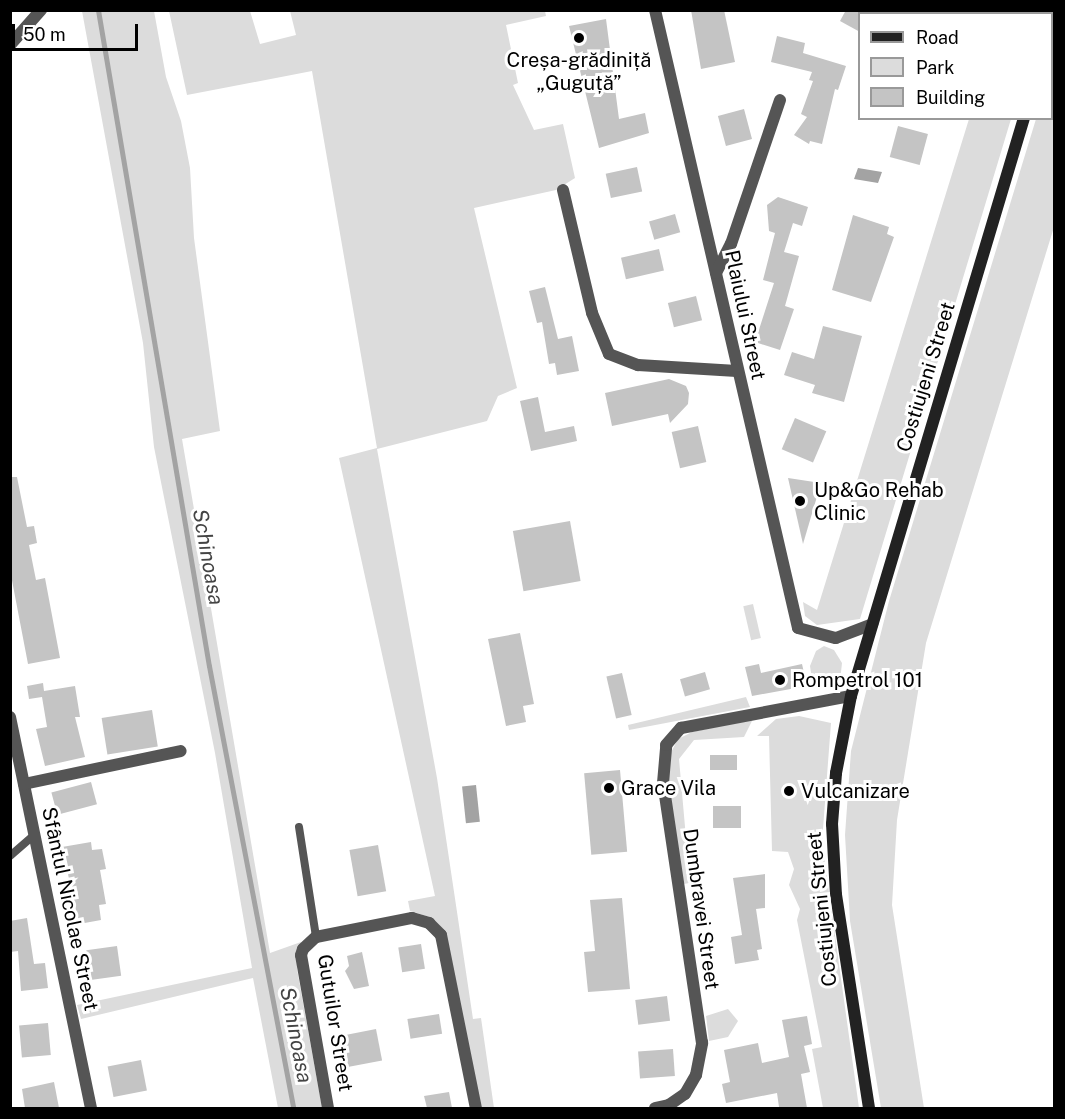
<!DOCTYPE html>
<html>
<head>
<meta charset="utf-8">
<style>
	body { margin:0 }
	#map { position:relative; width:1065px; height:1119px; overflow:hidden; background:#fff; font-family:"Public Sans",sans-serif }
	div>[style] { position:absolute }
	.green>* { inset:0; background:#dcdcdc; transform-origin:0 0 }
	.water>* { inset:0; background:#a3a3a3; transform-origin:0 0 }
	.stream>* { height:5px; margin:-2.5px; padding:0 2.5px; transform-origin:2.5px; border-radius:2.5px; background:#a3a3a3 }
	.building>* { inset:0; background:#c4c4c4; transform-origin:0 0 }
	.lane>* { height:8px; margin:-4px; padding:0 4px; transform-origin:4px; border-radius:4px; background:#555 }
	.street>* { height:12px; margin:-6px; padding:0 6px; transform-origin:6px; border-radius:6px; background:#555 }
	.secondary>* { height:12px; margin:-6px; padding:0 6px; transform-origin:6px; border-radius:6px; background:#222 }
	.dots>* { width:16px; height:16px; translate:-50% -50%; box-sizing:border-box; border:3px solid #fff; border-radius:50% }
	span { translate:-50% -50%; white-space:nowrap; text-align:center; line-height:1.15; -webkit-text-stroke:6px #fff; paint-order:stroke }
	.poi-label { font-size:20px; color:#000 }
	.left { translate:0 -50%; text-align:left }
	.street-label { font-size:20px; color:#000 }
	.water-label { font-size:21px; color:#444; font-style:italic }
	.frame { position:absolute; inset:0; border:12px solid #000; pointer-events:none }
	.legend { position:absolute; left:858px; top:12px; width:195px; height:108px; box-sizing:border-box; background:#fff; border:2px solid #999; margin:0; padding:8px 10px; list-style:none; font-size:18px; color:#000 }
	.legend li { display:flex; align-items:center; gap:12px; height:30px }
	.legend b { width:30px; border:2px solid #999 }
	.scale { position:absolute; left:12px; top:24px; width:126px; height:27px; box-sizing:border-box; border:3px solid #000; border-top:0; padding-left:8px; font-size:18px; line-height:21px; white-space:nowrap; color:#000; -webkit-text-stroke:4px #fff; paint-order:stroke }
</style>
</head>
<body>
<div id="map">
	<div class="green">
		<div style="clip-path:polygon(82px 11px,154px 11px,166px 77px,181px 121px,190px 168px,194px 238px,220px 431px,182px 439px,270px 953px,301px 942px,297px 969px,322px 1108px,278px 1108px,253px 978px,81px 1019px,77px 1005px,252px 968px,215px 753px,154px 447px,143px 343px)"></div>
		<div style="clip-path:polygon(169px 11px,250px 11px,260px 44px,296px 35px,290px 11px,545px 11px,546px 16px,506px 25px,518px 83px,513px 85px,534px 130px,563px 124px,575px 178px,556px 190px,474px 208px,517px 388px,498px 396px,487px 421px,377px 449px,437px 778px,473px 1019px,481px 1018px,494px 1108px,481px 1108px,445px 931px,430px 917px,410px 911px,408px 901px,435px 896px,339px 458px,377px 448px,312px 71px,187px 95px)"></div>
		<div style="clip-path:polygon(1054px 59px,1054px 227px,926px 643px,897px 820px,892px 905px,924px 1108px,881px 1108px,850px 921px,845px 835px,851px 751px,889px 601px,1036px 119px,1052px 118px)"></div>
		<div style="clip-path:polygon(969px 119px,1011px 119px,860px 619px,817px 625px,805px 616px,803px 602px,817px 610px)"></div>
		<div style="left:753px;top:604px;width:35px;height:10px;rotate:77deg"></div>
		<div style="clip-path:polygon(824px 646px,834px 650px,842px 663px,840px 681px,828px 690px,812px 679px,810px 666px,816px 651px)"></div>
		<div style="clip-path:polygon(746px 697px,750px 707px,629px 730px,628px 725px)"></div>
		<div style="clip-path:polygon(799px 716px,831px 723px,822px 842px,859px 1108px,823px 1108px,812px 1049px,822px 1047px,797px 920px,800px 909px,789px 885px,794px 869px,788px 852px,772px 851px,769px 736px,757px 736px,776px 719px)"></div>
		<div style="clip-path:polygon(753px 719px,744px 737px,694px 740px,679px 759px,690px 883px,683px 884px,666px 778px,667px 760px,678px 739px,692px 732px)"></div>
		<div style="clip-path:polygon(728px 1009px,738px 1021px,728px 1037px,709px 1041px,706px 1016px)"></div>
	</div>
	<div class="water">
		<div style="clip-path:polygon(858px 168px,882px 172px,878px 183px,854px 179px)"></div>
		<div style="left:476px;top:785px;width:37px;height:14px;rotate:84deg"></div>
	</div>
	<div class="stream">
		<div style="left:98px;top:10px;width:665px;rotate:80.4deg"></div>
		<div style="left:209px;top:666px;width:450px;rotate:79.2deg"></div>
	</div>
	<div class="building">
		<div style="clip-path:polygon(691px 10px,724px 10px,735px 62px,701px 69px)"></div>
		<div style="clip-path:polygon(846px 10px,860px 10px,860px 32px,840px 21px)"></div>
		<div style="clip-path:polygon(606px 19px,619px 119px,645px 113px,649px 133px,599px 148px,569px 26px)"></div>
		<div style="clip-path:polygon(777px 36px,805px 43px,803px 53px,846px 66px,838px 90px,835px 89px,822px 144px,810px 141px,809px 144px,794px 135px,807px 117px,801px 114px,813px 81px,809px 80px,812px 72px,771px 62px)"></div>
		<div style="left:744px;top:109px;width:31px;height:27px;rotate:75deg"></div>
		<div style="left:898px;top:126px;width:31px;height:32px;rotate:15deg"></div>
		<div style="left:637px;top:167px;width:25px;height:32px;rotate:78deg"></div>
		<div style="clip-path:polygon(778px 197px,808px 207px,802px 226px,793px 223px,784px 252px,799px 256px,785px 306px,794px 309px,780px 350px,755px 342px,774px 283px,763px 280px,775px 233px,769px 231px,767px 205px)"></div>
		<div style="left:675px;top:214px;width:19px;height:27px;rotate:74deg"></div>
		<div style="clip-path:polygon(853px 215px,889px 227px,887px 234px,894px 237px,871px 302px,832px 290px)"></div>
		<div style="left:659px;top:249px;width:22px;height:39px;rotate:77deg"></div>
		<div style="clip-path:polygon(545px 287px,558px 339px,572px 336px,579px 371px,557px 375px,555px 363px,549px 364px,542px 322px,537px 323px,529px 291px)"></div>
		<div style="left:696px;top:296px;width:25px;height:29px;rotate:76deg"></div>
		<div style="clip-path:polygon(823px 326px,862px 336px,844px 402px,812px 393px,815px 385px,784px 375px,792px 352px,814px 359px)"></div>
		<div style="clip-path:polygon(669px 379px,686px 386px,689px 393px,688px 404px,670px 423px,668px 414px,612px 426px,605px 393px)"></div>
		<div style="clip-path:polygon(538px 397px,545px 432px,574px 426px,577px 441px,531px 451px,520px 401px)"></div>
		<div style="left:795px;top:418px;width:34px;height:34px;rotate:23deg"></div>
		<div style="left:698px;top:426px;width:37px;height:27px;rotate:77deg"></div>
		<div style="clip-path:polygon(10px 477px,17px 477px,27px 527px,34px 526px,37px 543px,29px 545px,36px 580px,45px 578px,60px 658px,28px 664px,10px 570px)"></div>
		<div style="clip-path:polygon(788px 478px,821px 483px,803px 544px)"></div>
		<div style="left:570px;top:521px;width:61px;height:58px;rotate:80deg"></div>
		<div style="clip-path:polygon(520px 633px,534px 704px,523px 706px,526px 722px,506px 726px,488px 639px)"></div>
		<div style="clip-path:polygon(759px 664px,761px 673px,802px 664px,807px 686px,752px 696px,745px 667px)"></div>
		<div style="left:705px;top:672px;width:18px;height:26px;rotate:74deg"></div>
		<div style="left:622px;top:673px;width:43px;height:16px;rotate:77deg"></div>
		<div style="clip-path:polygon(43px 683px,44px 691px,75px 686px,80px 717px,75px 717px,85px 757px,45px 766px,36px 729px,47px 727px,42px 697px,29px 699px,27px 686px)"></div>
		<div style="left:152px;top:710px;width:37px;height:51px;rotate:81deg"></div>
		<div style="left:710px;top:755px;width:27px;height:15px"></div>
		<div style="left:620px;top:770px;width:82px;height:36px;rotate:85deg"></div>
		<div style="left:91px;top:782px;width:23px;height:41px;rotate:75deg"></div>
		<div style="left:713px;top:806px;width:28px;height:22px"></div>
		<div style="clip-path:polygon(91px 842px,92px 850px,102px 849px,106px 869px,100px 870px,106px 904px,99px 905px,101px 920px,79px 924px,62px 847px)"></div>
		<div style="left:378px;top:845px;width:47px;height:29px;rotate:80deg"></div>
		<div style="clip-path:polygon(765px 874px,765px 908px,756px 909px,762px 949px,757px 950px,759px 960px,735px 964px,731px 937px,742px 935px,733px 878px)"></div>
		<div style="clip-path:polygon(622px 898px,630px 989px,588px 992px,584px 952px,595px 951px,590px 900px)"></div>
		<div style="clip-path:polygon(27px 918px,34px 964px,45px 963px,48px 988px,21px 991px,18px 951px,10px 952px,10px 921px)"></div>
		<div style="left:421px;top:944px;width:25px;height:23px;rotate:81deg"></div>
		<div style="left:117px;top:946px;width:30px;height:31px;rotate:82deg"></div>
		<div style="clip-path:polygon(362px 952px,369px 986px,354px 989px,345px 971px,349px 966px,347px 956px)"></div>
		<div style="left:667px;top:996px;width:25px;height:32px;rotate:83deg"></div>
		<div style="left:439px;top:1014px;width:20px;height:32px;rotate:81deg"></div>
		<div style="clip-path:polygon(807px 1016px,812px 1044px,804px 1046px,810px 1072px,801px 1074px,807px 1108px,779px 1107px,777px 1093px,726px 1103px,722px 1084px,730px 1082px,724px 1050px,758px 1043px,762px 1063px,789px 1057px,782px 1020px)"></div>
		<div style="left:48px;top:1023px;width:32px;height:29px;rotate:85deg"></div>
		<div style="left:376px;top:1029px;width:32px;height:35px;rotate:79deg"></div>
		<div style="left:673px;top:1049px;width:27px;height:35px;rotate:86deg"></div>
		<div style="left:141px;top:1060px;width:31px;height:34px;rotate:79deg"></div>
		<div style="clip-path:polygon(54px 1082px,59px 1108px,25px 1108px,22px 1089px)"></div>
		<div style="clip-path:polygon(449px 1092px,452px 1108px,427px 1108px,424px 1096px)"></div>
	</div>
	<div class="lane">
		<div style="left:299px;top:827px;width:111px;rotate:81.2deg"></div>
		<div style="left:10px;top:856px;width:32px;rotate:-41deg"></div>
	</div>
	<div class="street">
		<div style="left:655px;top:10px;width:634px;rotate:76.97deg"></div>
		<div style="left:798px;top:628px;width:39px;rotate:15deg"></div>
		<div style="left:836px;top:638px;width:39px;rotate:-21deg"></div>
		<div style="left:984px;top:10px;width:8px;rotate:30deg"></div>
		<div style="left:10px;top:45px;width:47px;rotate:-48.5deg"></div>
		<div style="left:563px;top:190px;width:126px;rotate:76.7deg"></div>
		<div style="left:592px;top:313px;width:44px;rotate:67.5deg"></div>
		<div style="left:609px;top:354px;width:31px;rotate:21deg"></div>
		<div style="left:638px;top:365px;width:99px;rotate:3.5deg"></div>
		<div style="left:716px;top:273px;width:33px;rotate:-63deg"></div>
		<div style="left:731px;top:244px;width:152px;rotate:-71.2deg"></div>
		<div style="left:10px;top:717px;width:399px;rotate:78.3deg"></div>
		<div style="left:24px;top:784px;width:160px;rotate:-11.9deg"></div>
		<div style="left:328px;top:1108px;width:155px;rotate:-100deg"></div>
		<div style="left:301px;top:955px;width:6px;rotate:-72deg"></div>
		<div style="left:303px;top:949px;width:18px;rotate:-43deg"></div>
		<div style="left:316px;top:937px;width:98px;rotate:-11.2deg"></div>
		<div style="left:412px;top:918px;width:18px;rotate:16deg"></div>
		<div style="left:429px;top:923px;width:17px;rotate:45deg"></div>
		<div style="left:441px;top:935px;width:177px;rotate:78.6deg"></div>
		<div style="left:655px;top:1108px;width:14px;rotate:-12deg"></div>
		<div style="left:669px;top:1105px;width:19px;rotate:-35deg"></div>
		<div style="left:685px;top:1094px;width:22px;rotate:-60deg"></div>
		<div style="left:696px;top:1075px;width:33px;rotate:-79deg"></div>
		<div style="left:702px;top:1043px;width:263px;rotate:-98.5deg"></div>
		<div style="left:663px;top:783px;width:38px;rotate:-85deg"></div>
		<div style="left:666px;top:745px;width:23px;rotate:-49deg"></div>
		<div style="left:681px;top:728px;width:173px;rotate:-10.7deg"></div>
	</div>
	<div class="secondary">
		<div style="left:1052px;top:28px;width:9px;rotate:-77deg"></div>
		<div style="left:869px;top:1108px;width:216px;rotate:-98.8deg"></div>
		<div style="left:836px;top:895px;width:71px;rotate:-93.2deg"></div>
		<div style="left:832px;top:824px;width:51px;rotate:-85.5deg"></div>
		<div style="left:836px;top:773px;width:78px;rotate:-79deg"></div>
		<div style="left:851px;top:696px;width:603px;rotate:-73.34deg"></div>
	</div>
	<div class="dots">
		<div style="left:579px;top:38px;background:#000"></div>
		<div style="left:800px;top:501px;background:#000"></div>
		<div style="left:780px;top:680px;background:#000"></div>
		<div style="left:609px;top:788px;background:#000"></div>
		<div style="left:789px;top:791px;background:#000"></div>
	</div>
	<div class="poi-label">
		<span style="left:579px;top:72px">Creșa-grădiniță<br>„Guguță”</span>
		<span class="left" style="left:814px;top:502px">Up&amp;Go Rehab<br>Clinic</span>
		<span class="left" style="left:792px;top:680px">Rompetrol 101</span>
		<span class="left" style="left:621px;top:788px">Grace Vila</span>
		<span class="left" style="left:801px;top:791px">Vulcanizare</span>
	</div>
	<div class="street-label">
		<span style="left:745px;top:315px;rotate:78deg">Plaiului Street</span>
		<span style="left:926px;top:377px;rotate:-73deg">Costiujeni Street</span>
		<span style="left:70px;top:909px;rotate:78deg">Sfântul Nicolae Street</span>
		<span style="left:701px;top:909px;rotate:82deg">Dumbravei Street</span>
		<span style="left:822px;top:909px;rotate:-96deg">Costiujeni Street</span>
		<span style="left:335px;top:1023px;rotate:81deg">Gutuilor Street</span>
	</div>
	<div class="water-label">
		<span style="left:208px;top:557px;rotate:80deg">Schinoasa</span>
		<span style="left:296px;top:1035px;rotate:79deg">Schinoasa</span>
	</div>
	<div class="frame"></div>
	<ul class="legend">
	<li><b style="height:8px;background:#222"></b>Road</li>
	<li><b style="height:16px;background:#dcdcdc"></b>Park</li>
	<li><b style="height:16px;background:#c4c4c4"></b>Building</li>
	</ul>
	<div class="scale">50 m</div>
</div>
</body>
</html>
